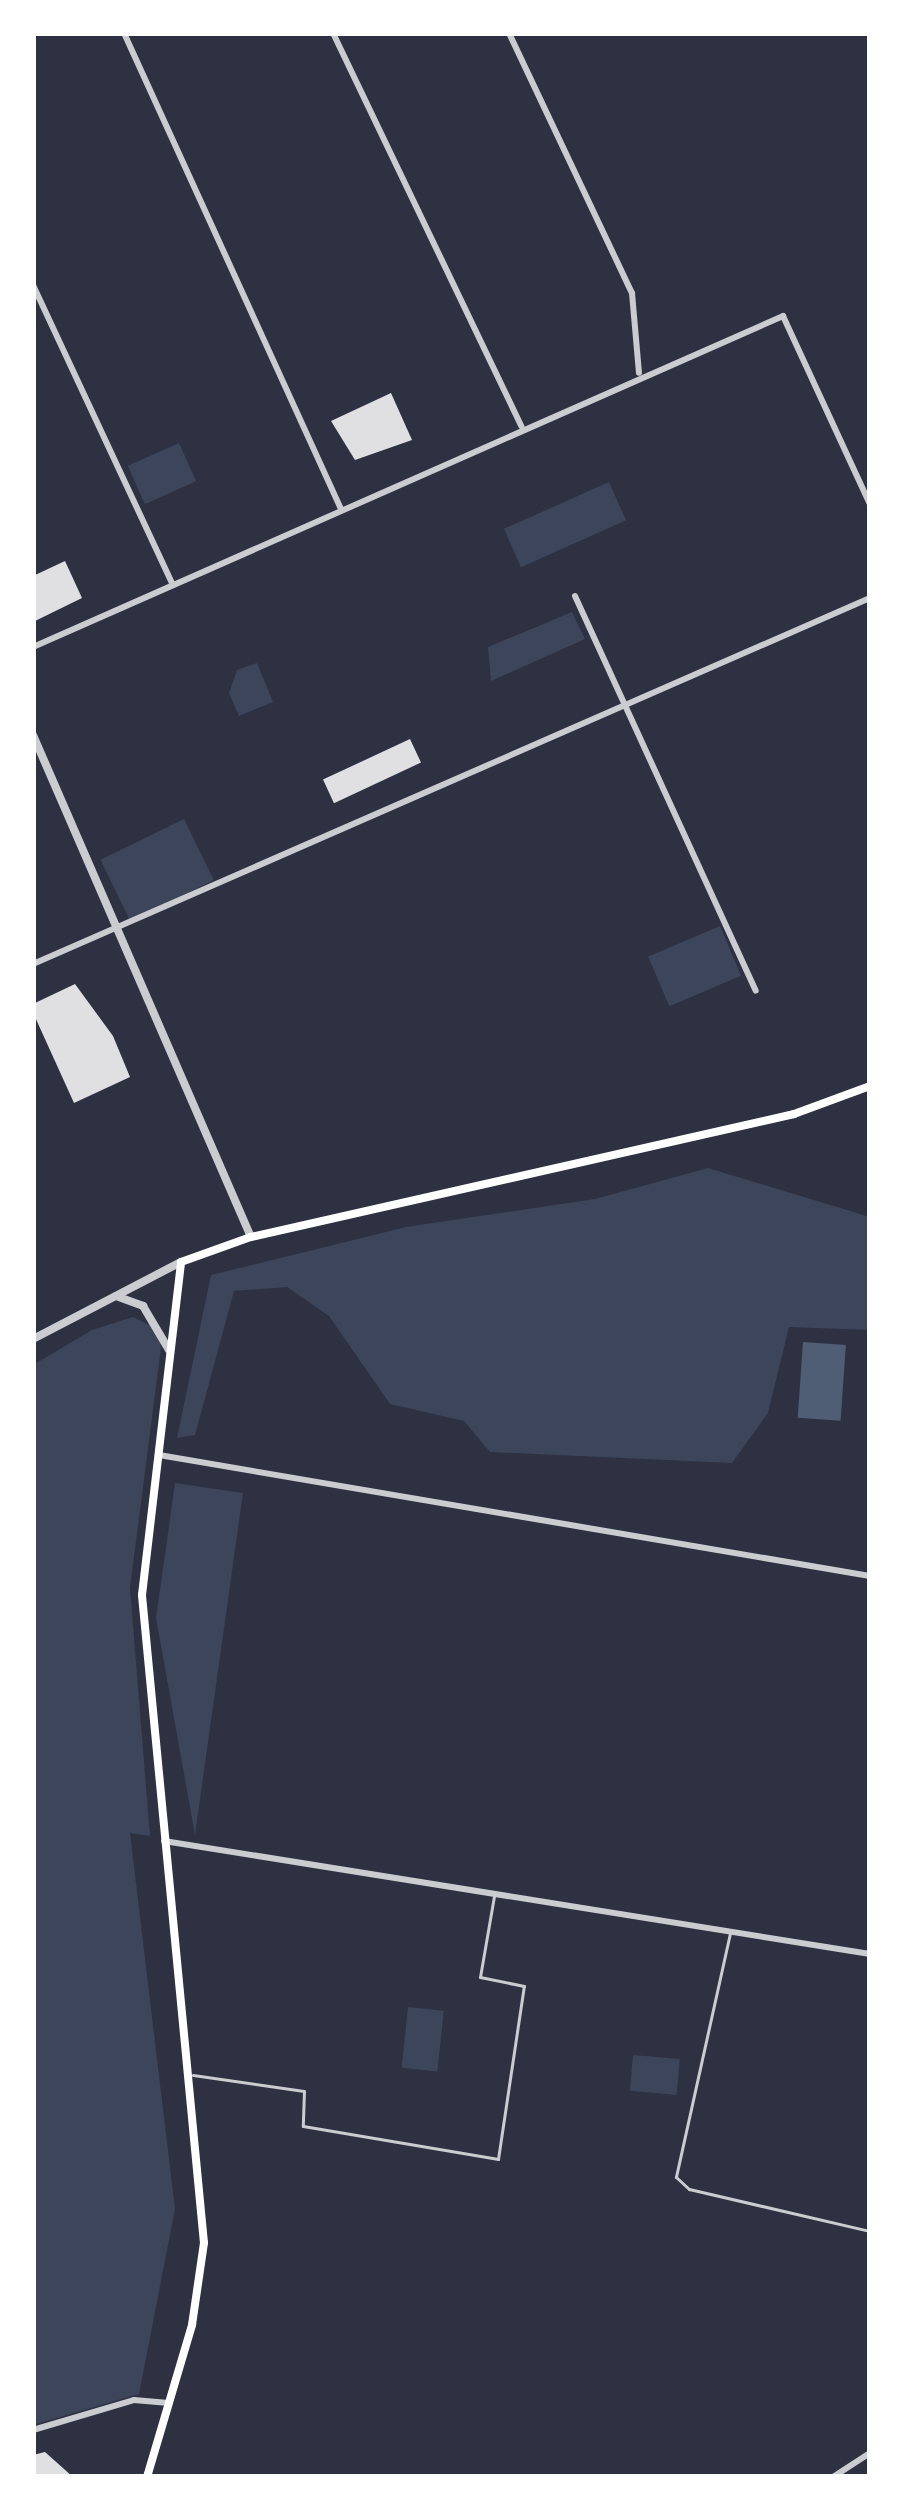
<!DOCTYPE html>
<html>
<head>
<meta charset="utf-8">
<style>
	body { margin:0 }
	#map { position:relative; width:903px; height:2510px; overflow:hidden; background:#2d3142; font-family:Commissioner,sans-serif }
	div>[style] { position:absolute }
	.green>* { inset:0; background:#3c4559; transform-origin:0 0 }
	.water>* { inset:0; background:#4f5d75; transform-origin:0 0 }
	.building>* { inset:0; background:#e0e0e3; transform-origin:0 0 }
	.service>* { height:3px; margin:-1.5px; padding:0 1.5px; transform-origin:1.5px; border-radius:1.5px; background:#caccd0 }
	.minor>* { height:6px; margin:-3px; padding:0 3px; transform-origin:3px; border-radius:3px; background:#caccd0 }
	.tertiary>* { height:8px; margin:-4px; padding:0 4px; transform-origin:4px; border-radius:4px; background:#caccd0 }
	.secondary>* { height:8px; margin:-4px; padding:0 4px; transform-origin:4px; border-radius:4px; background:#fff }
	span { translate:-50% -50%; white-space:nowrap; text-align:center; line-height:1.15; -webkit-text-stroke:9px #fff; paint-order:stroke }
	.frame { position:absolute; inset:0; border:36px solid #fff; pointer-events:none }
</style>
</head>
<body>
<div id="map">
	<div class="green">
		<div style="left:179px;top:443px;width:42px;height:56px;rotate:66deg"></div>
		<div style="left:609px;top:482px;width:42px;height:115px;rotate:66deg"></div>
		<div style="clip-path:polygon(572px 612px,585px 639px,491px 681px,488px 647px)"></div>
		<div style="clip-path:polygon(257px 663px,273px 702px,239px 716px,229px 693px,237px 670px)"></div>
		<div style="left:184px;top:819px;width:68px;height:93px;rotate:64deg"></div>
		<div style="left:720px;top:926px;width:54px;height:78px;rotate:67deg"></div>
		<div style="clip-path:polygon(708px 1168px,870px 1217px,870px 1330px,789px 1327px,768px 1413px,732px 1463px,490px 1452px,464px 1421px,390px 1404px,329px 1316px,287px 1287px,234px 1291px,195px 1435px,177px 1438px,211px 1275px,406px 1227px,595px 1199px)"></div>
		<div style="clip-path:polygon(133px 1317px,157px 1329px,161px 1348px,130px 1588px,150px 1836px,130px 1833px,175px 2209px,139px 2394px,33px 2425px,33px 1365px,92px 1330px)"></div>
		<div style="clip-path:polygon(175px 1483px,243px 1493px,195px 1835px,156px 1618px)"></div>
		<div style="left:408px;top:2007px;width:36px;height:61px;rotate:6deg"></div>
		<div style="left:633px;top:2055px;width:47px;height:36px;rotate:5deg"></div>
	</div>
	<div class="water">
		<div style="left:803px;top:1342px;width:43px;height:76px;rotate:4deg"></div>
	</div>
	<div class="building">
		<div style="clip-path:polygon(391px 393px,412px 440px,355px 460px,331px 421px)"></div>
		<div style="clip-path:polygon(65px 561px,82px 598px,33px 622px,33px 576px)"></div>
		<div style="left:410px;top:739px;width:26px;height:96px;rotate:65deg"></div>
		<div style="clip-path:polygon(75px 984px,113px 1036px,130px 1077px,74px 1103px,35px 1017px,35px 1003px)"></div>
		<div style="clip-path:polygon(45px 2452px,73px 2477px,33px 2477px,33px 2455px)"></div>
	</div>
	<div class="service">
		<div style="left:730px;top:1933px;width:250px;rotate:102.5deg"></div>
		<div style="left:676px;top:2177px;width:18px;rotate:43deg"></div>
		<div style="left:689px;top:2189px;width:186px;rotate:13.1deg"></div>
		<div style="left:193px;top:2075px;width:112px;rotate:8.2deg"></div>
		<div style="left:304px;top:2091px;width:35px;rotate:92deg"></div>
		<div style="left:303px;top:2126px;width:198px;rotate:9.6deg"></div>
		<div style="left:498px;top:2159px;width:175px;rotate:-81.5deg"></div>
		<div style="left:524px;top:1986px;width:45px;rotate:-168.4deg"></div>
		<div style="left:480px;top:1977px;width:82px;rotate:-80.2deg"></div>
		<div style="left:870px;top:2328px;width:31px;rotate:90deg"></div>
	</div>
	<div class="minor">
		<div style="left:124px;top:33px;width:523px;rotate:65.49deg"></div>
		<div style="left:333px;top:33px;width:436px;rotate:64.4deg"></div>
		<div style="left:509px;top:33px;width:288px;rotate:64.7deg"></div>
		<div style="left:632px;top:293px;width:80px;rotate:85deg"></div>
		<div style="left:33px;top:285px;width:331px;rotate:65deg"></div>
		<div style="left:575px;top:596px;width:434px;rotate:65.4deg"></div>
		<div style="left:33px;top:647px;width:820px;rotate:-23.81deg"></div>
		<div style="left:783px;top:316px;width:207px;rotate:65.2deg"></div>
		<div style="left:33px;top:964px;width:914px;rotate:-23.62deg"></div>
		<div style="left:159px;top:1455px;width:721px;rotate:9.66deg"></div>
		<div style="left:164px;top:1841px;width:715px;rotate:9.09deg"></div>
		<div style="left:33px;top:2430px;width:105px;rotate:-16.5deg"></div>
		<div style="left:134px;top:2400px;width:35px;rotate:5deg"></div>
		<div style="left:833px;top:2477px;width:44px;rotate:-33deg"></div>
	</div>
	<div class="tertiary">
		<div style="left:33px;top:735px;width:547px;rotate:66.53deg"></div>
		<div style="left:116px;top:1296px;width:29px;rotate:20deg"></div>
		<div style="left:143px;top:1306px;width:51px;rotate:59.4deg"></div>
		<div style="left:33px;top:1339px;width:167px;rotate:-27.5deg"></div>
	</div>
	<div class="secondary">
		<div style="left:147px;top:2477px;width:159px;rotate:-73.5deg"></div>
		<div style="left:192px;top:2325px;width:83px;rotate:-81.7deg"></div>
		<div style="left:204px;top:2243px;width:651px;rotate:-95.47deg"></div>
		<div style="left:142px;top:1595px;width:335px;rotate:-83.3deg"></div>
		<div style="left:181px;top:1262px;width:74px;rotate:-19.7deg"></div>
		<div style="left:251px;top:1237px;width:557px;rotate:-12.76deg"></div>
		<div style="left:794px;top:1114px;width:81px;rotate:-20.2deg"></div>
	</div>
	<div class="frame"></div>
</div>
</body>
</html>
